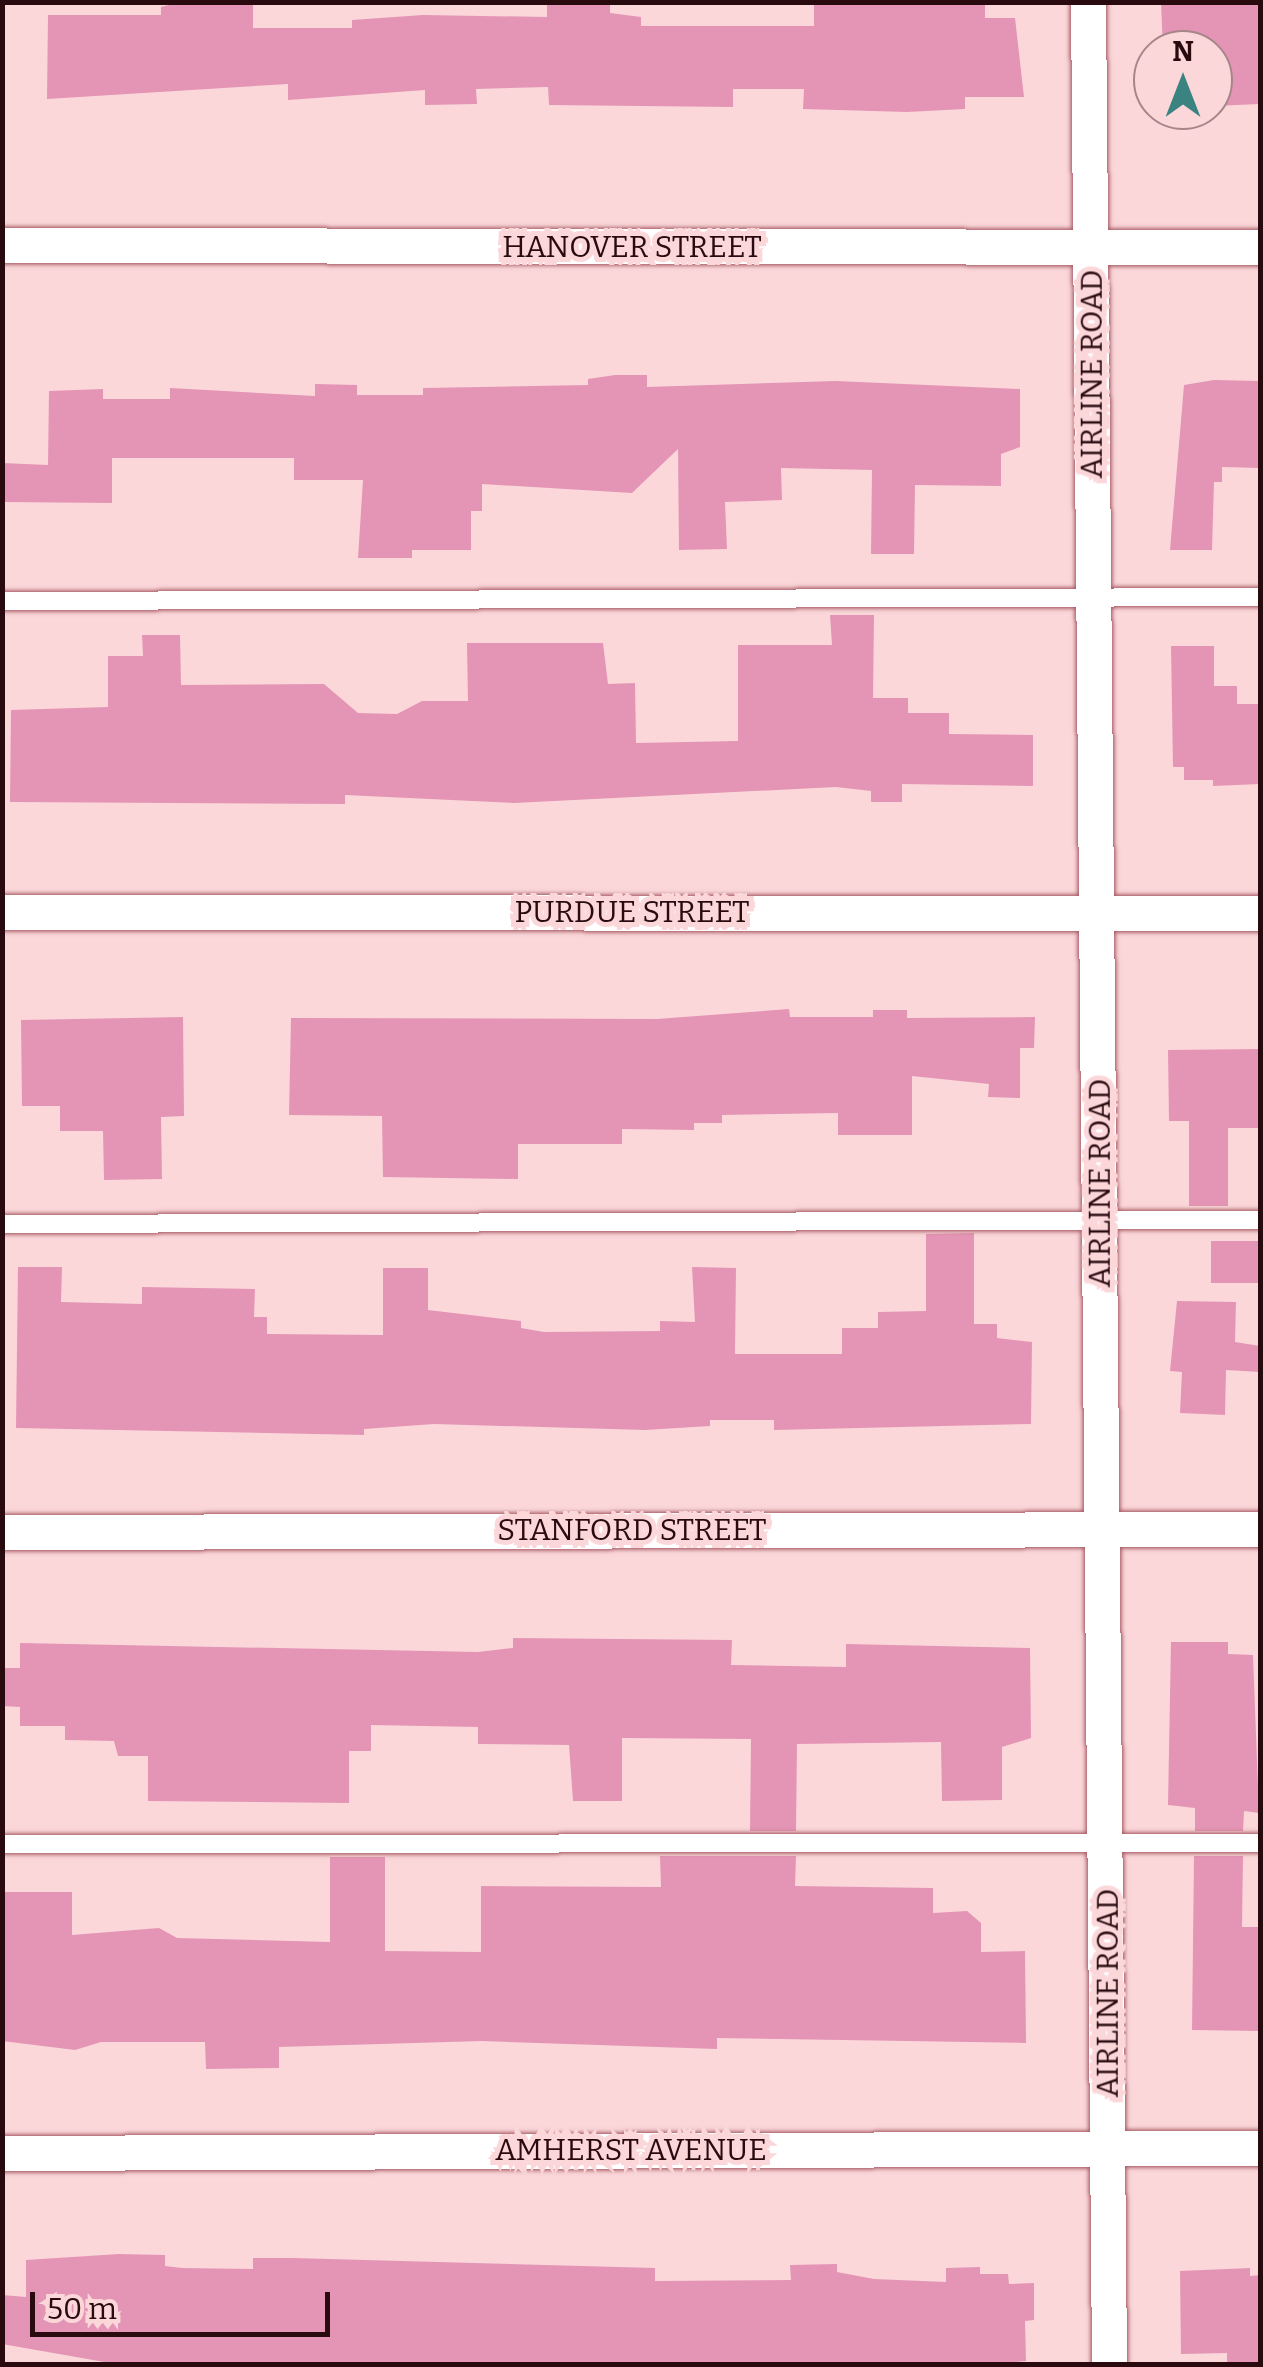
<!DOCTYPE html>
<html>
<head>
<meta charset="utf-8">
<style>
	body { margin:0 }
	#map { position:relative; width:1263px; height:2367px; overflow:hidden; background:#fbd7da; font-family:Bitter,serif }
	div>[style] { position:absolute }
	.building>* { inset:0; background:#e495b5; transform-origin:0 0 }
	.roads { filter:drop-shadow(0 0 2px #a75a63) drop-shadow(0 0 2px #a75a63) }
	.lane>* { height:18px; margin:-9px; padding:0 9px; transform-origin:9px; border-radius:9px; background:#fff }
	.street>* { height:35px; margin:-17.5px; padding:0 17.5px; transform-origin:17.5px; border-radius:17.5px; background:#fff }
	span { translate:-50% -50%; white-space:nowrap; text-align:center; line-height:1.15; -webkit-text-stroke:10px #fbd7da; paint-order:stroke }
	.street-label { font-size:30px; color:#280a0f }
	.frame { position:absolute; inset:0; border:5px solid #280a0f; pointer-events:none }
	.north { position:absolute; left:1133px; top:30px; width:100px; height:100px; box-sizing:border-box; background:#fbd7da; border:2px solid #a78589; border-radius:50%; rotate:0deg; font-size:28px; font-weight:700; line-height:40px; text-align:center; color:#280a0f }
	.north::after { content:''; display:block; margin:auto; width:35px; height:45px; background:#3a8381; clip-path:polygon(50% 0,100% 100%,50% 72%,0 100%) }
	.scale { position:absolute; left:30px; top:2292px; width:300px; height:45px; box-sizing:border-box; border:5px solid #280a0f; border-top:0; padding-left:12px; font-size:30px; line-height:35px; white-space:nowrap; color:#280a0f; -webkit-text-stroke:8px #fbd7da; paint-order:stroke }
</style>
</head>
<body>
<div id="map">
	<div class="building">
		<div style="clip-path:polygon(181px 2px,253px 2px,253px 28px,352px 28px,352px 20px,423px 15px,547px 17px,547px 2px,610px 2px,610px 13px,641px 17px,641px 26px,814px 26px,814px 2px,985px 2px,985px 18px,1015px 18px,1024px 97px,965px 97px,965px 109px,907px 112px,803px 109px,804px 89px,733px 89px,733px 107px,549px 105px,548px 87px,476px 89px,477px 104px,425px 105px,425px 90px,288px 100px,288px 84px,47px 99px,48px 15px,161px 15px,161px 7px)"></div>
		<div style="clip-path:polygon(1161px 2px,1258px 2px,1260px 104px,1213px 106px,1213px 50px,1163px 50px)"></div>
		<div style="clip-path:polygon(615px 375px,647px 375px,647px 387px,836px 381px,1020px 389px,1020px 447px,1001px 454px,1001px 486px,915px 485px,914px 554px,871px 554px,872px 470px,781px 468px,782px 500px,725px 502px,727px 549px,679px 550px,678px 449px,632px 493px,482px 484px,482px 511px,471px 511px,471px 550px,412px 550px,412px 558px,358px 558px,363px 480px,294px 480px,294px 458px,112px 458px,112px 503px,2px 502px,2px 463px,48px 465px,49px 391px,103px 389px,103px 399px,170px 399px,170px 388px,315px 396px,315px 384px,357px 385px,357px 395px,423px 395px,423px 388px,588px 385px,588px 379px)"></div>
		<div style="clip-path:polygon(1214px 380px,1260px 381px,1260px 468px,1222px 467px,1222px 482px,1214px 482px,1212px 550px,1170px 550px,1184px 385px)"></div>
		<div style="clip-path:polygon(830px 615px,874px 615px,873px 698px,908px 698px,908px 713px,949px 713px,949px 734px,1033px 735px,1033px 786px,902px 784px,902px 802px,871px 802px,871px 791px,836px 787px,514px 803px,345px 795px,345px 804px,10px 802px,11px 710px,108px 707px,108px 656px,143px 656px,142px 635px,180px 635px,181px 685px,324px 684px,358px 713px,397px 714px,422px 701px,468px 701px,467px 643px,603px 643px,608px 684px,635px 683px,636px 743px,738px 741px,738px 645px,832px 645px)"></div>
		<div style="clip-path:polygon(1171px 646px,1214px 646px,1214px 686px,1237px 686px,1237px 704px,1260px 704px,1260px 784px,1213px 786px,1213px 780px,1184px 780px,1184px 767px,1173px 767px)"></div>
		<div style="clip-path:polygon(789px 1009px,790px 1017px,873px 1017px,873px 1010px,907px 1010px,907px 1018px,1035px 1017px,1034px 1048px,1020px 1048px,1020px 1098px,988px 1097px,989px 1084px,912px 1076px,912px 1135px,838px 1135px,838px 1113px,722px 1115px,722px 1123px,694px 1123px,694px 1130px,622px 1129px,622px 1144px,518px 1144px,518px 1179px,383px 1177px,382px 1116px,289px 1115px,291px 1018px,657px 1019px)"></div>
		<div style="clip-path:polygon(183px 1017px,184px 1116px,161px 1117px,162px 1179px,104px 1180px,103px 1131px,60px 1131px,60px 1106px,22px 1106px,21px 1020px)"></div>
		<div style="clip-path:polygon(1260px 1049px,1260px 1128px,1228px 1128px,1228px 1206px,1189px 1206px,1189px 1121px,1169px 1121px,1168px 1050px)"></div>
		<div style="clip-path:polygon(974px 1233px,974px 1324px,997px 1324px,997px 1338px,1032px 1342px,1031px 1424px,774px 1430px,774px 1420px,710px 1420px,710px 1426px,645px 1430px,434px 1424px,364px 1429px,364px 1435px,16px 1428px,18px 1267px,62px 1267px,61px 1302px,142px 1304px,142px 1287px,255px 1289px,254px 1317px,267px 1317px,267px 1334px,383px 1335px,383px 1268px,428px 1268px,428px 1310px,521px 1321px,521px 1328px,544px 1332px,660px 1331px,660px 1321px,695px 1322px,692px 1267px,736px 1268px,735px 1354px,842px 1354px,842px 1328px,878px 1328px,878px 1312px,926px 1311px,926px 1234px)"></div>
		<div style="left:1211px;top:1241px;width:49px;height:42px"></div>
		<div style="clip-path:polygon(1177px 1301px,1236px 1302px,1235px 1342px,1260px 1346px,1260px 1372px,1226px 1370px,1225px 1415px,1180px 1413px,1182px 1372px,1170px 1371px)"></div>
		<div style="clip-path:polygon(513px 1638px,732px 1640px,731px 1665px,846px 1667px,846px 1644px,1030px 1648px,1031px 1738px,1002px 1747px,1002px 1800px,942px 1801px,941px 1742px,797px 1744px,796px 1831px,750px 1831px,751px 1739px,622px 1738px,622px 1801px,573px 1801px,569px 1745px,478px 1744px,478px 1727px,371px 1725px,371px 1751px,349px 1751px,349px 1803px,148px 1801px,148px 1756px,118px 1756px,114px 1741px,65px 1740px,65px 1726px,20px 1726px,20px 1707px,2px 1706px,2px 1668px,20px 1668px,20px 1643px,478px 1652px,513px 1648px)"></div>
		<div style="clip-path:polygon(1171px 1642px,1228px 1642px,1228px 1654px,1253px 1655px,1259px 1813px,1244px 1811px,1243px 1831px,1195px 1831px,1195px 1808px,1168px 1805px)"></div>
		<div style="clip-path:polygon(660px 1856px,796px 1856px,795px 1886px,933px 1888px,933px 1913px,967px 1911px,981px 1923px,981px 1952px,1025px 1951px,1026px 2043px,717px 2038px,717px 2049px,482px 2041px,279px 2047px,279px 2068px,206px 2069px,205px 2042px,101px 2042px,75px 2050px,2px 2041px,2px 1892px,72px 1892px,72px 1935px,159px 1928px,177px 1938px,330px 1942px,330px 1857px,385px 1857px,385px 1951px,481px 1952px,481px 1886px,661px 1887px)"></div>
		<div style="clip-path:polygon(1194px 1856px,1243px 1856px,1242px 1927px,1260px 1927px,1260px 2031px,1192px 2030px)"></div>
		<div style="clip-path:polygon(119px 2254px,165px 2255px,165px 2266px,182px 2268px,253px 2269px,253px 2258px,293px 2258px,655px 2268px,655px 2281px,791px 2280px,790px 2265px,837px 2264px,837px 2272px,874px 2279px,946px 2282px,946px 2268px,980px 2267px,980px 2274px,1008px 2274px,1009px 2284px,1034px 2283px,1034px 2320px,1025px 2321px,1026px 2361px,994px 2364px,116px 2364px,2px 2344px,2px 2295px,26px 2297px,26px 2260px)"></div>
		<div style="clip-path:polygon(1250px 2268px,1250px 2276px,1260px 2275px,1260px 2364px,1227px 2364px,1227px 2353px,1181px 2354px,1180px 2271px)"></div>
	</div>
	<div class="roads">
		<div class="lane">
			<div style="left:2px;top:601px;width:1258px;rotate:-0.18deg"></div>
			<div style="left:2px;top:1224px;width:1258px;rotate:-0.18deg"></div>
			<div style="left:2px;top:1844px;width:1258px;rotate:-0.05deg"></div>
		</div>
		<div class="street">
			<div style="left:1088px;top:2px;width:2362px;rotate:89.49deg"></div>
			<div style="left:2px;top:245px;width:1258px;rotate:0.09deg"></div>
			<div style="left:2px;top:912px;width:1258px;rotate:0.05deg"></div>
			<div style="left:2px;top:1532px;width:1258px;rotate:-0.14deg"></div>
			<div style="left:2px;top:2153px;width:1258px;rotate:-0.23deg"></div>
		</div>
	</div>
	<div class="street-label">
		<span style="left:632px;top:247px">HANOVER STREET</span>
		<span style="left:1092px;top:374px;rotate:-90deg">AIRLINE ROAD</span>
		<span style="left:632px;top:912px">PURDUE STREET</span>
		<span style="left:1100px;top:1183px;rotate:-90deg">AIRLINE ROAD</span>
		<span style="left:632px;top:1530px">STANFORD STREET</span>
		<span style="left:1108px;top:1993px;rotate:-90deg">AIRLINE ROAD</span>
		<span style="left:631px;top:2150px">AMHERST AVENUE</span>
	</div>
	<div class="frame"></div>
	<div class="north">N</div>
	<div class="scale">50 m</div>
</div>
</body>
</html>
